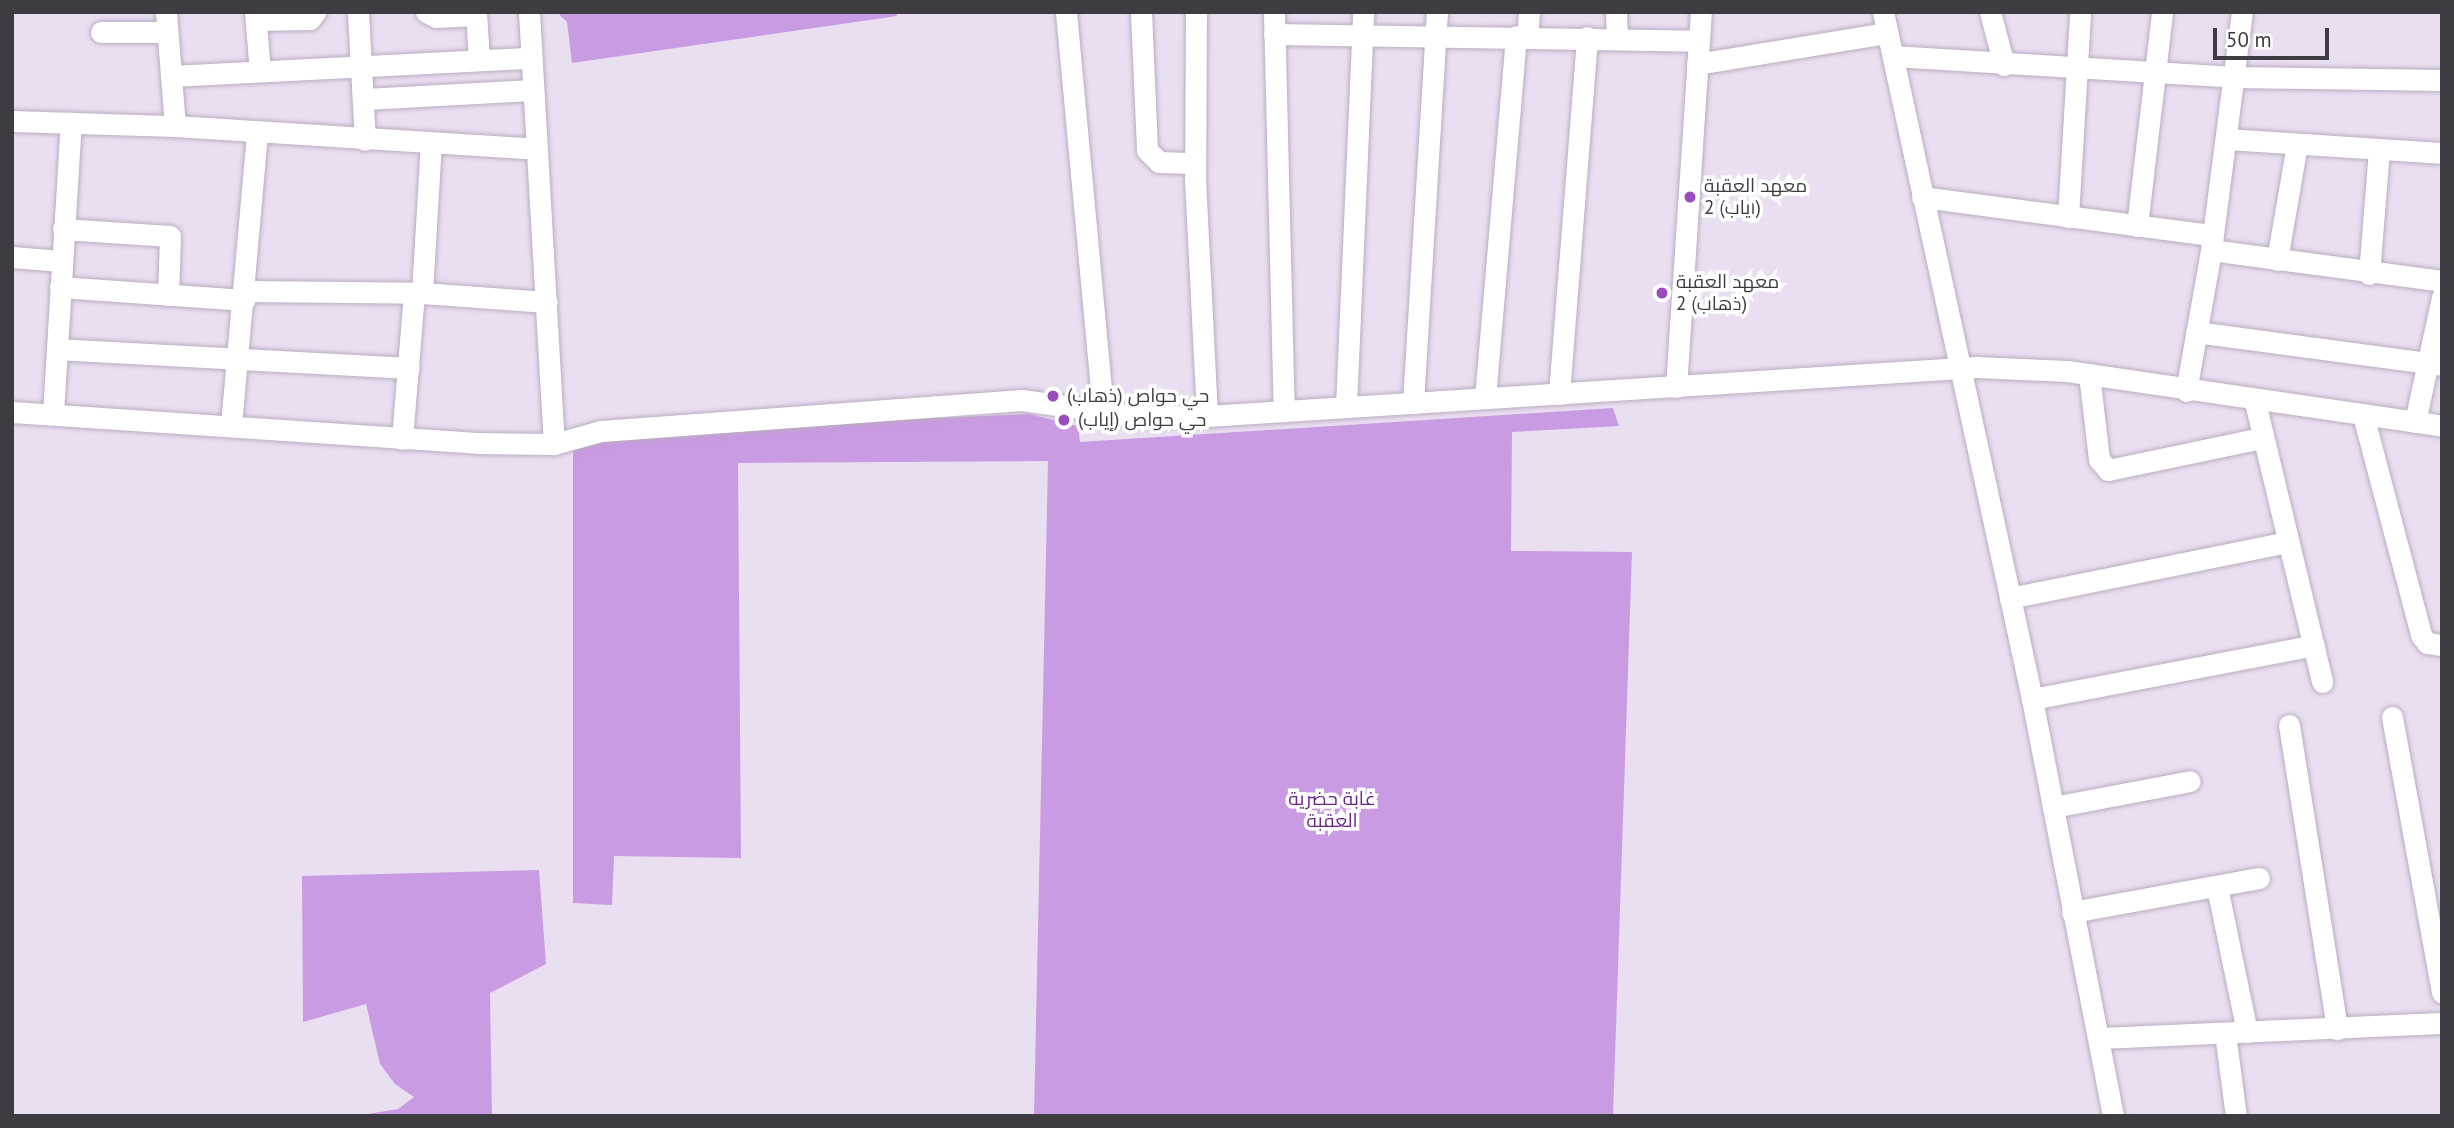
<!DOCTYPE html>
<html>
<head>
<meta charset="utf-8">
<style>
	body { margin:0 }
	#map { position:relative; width:2454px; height:1128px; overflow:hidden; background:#eadef1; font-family:"PT Sans",Cairo,sans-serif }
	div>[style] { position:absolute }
	.green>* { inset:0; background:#c99be2 }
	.roads { filter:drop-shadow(0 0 2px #b9adc0) drop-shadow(0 0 2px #b9adc0) }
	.minor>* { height:21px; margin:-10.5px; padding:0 10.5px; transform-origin:10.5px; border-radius:10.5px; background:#fff }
	.dots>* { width:19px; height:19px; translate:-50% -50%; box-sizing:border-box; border:4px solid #fff; border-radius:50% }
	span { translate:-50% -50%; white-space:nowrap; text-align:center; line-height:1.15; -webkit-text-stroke:7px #fff; paint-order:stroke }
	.poi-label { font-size:19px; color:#3f3b42 }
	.left { translate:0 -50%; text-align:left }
	.park-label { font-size:19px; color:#692687 }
	.frame { position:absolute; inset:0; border:14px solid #3f3b42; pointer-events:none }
	.scale { position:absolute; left:2213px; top:28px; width:116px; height:32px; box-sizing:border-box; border:4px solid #3f3b42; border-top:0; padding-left:9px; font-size:21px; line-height:24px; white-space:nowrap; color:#3f3b42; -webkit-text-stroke:5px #fff; paint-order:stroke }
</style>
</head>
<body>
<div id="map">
	<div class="green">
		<div style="clip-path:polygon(557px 12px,896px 12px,897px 16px,572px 63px,567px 22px)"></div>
		<div style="clip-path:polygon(1613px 408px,1619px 426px,1512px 432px,1511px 551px,1632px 552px,1613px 1116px,1034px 1116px,1048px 461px,738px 463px,741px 858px,614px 856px,612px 905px,573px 903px,573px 447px,682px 429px,1029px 414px,1078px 426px,1080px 442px)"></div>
		<div style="clip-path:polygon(539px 870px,546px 964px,490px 993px,492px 1116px,356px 1116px,398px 1109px,414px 1097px,395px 1084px,380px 1064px,366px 1004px,303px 1022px,302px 876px)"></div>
	</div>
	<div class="roads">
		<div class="minor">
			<div style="left:166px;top:12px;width:114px;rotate:85.5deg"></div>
			<div style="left:255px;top:12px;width:59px;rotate:85.2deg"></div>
			<div style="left:358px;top:12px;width:128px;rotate:86.9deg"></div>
			<div style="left:426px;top:12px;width:11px;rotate:27deg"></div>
			<div style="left:436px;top:17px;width:40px;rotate:-2.9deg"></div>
			<div style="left:476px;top:12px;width:48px;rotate:86.4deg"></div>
			<div style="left:529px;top:12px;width:433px;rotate:86.7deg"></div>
			<div style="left:1066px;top:12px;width:402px;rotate:84.7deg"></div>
			<div style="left:1141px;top:12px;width:138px;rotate:87.5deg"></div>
			<div style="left:1147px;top:150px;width:17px;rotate:45deg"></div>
			<div style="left:1159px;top:162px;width:36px;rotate:2deg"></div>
			<div style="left:1196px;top:12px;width:167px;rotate:90.3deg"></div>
			<div style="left:1195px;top:179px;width:237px;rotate:87.1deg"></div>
			<div style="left:1274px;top:12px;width:399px;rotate:88.6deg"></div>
			<div style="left:1616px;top:12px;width:26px;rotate:88deg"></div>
			<div style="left:1883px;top:12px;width:703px;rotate:77.76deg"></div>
			<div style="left:2032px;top:699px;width:425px;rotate:79deg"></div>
			<div style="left:1990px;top:12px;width:55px;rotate:75.2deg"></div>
			<div style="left:256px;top:20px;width:54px;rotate:-1.1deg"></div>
			<div style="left:310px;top:19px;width:9px;rotate:-54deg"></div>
			<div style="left:101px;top:32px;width:66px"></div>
			<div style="left:1274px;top:34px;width:424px;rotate:0.9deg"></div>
			<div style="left:1527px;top:36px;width:24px;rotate:-85deg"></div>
			<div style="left:1893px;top:56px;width:342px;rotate:3.5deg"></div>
			<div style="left:2234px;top:77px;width:208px;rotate:0.8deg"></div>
			<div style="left:1697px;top:64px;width:193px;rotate:-9.3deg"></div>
			<div style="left:171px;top:76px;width:360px;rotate:-2.9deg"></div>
			<div style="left:365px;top:99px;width:167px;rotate:-3.1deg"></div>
			<div style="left:12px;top:121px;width:163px;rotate:1.8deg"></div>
			<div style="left:175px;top:126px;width:362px;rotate:3.6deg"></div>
			<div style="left:2226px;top:139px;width:216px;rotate:3.7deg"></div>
			<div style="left:1922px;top:197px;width:292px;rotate:7.5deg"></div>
			<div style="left:2068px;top:217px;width:205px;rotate:-86.6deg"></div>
			<div style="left:2137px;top:226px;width:215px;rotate:-83.3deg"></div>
			<div style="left:63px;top:229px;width:107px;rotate:3.7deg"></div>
			<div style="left:170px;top:236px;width:59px;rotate:91.9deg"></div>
			<div style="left:2211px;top:250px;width:233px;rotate:7.6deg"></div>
			<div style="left:12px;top:257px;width:49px;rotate:4.7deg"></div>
			<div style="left:2277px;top:260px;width:118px;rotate:-80.2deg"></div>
			<div style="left:2369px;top:274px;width:125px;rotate:-85.4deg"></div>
			<div style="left:60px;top:287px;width:185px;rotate:4deg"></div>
			<div style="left:245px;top:291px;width:177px;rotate:0.6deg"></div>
			<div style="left:422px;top:293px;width:125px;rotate:4.1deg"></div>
			<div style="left:422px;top:293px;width:150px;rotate:-86.6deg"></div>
			<div style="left:2196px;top:332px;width:248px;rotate:7.6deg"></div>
			<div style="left:57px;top:349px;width:352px;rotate:3.1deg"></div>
			<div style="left:2089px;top:374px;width:86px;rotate:83.3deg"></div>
			<div style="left:2099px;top:459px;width:14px;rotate:51deg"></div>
			<div style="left:2108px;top:470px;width:156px;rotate:-11.8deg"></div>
			<div style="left:1676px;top:387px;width:376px;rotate:-86.2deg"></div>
			<div style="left:2186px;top:391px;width:143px;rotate:-79.9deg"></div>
			<div style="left:2211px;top:250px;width:240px;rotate:-82.6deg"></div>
			<div style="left:1559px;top:394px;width:358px;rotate:-85.5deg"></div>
			<div style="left:1485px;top:398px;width:363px;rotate:-85.1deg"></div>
			<div style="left:2255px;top:402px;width:288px;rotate:76.5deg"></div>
			<div style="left:1413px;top:403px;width:392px;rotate:-86.5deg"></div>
			<div style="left:1346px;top:407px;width:395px;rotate:-87.5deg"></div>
			<div style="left:12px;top:412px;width:466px;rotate:3.8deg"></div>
			<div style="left:477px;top:443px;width:77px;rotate:0.7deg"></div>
			<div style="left:554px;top:444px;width:49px;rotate:-15.5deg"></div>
			<div style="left:601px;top:431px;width:422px;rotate:-4.2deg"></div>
			<div style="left:1022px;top:400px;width:113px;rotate:8.1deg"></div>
			<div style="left:1134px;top:416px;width:73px"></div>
			<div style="left:1207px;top:416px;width:771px;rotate:-3.65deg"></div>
			<div style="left:1976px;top:367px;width:91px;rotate:2.5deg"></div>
			<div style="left:2067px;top:371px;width:379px;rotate:8.3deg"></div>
			<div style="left:53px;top:414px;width:292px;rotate:-86.5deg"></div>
			<div style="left:2363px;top:415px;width:228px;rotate:75.2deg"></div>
			<div style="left:2421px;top:635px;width:10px;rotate:53deg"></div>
			<div style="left:2427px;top:643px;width:15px;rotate:8deg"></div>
			<div style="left:2415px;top:422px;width:128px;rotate:-77.8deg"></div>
			<div style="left:231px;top:425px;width:295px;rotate:-84.9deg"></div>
			<div style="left:402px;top:439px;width:146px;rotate:-85.3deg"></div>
			<div style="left:2010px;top:598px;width:284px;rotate:-11.4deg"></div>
			<div style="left:2032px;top:699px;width:287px;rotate:-10.8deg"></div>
			<div style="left:2392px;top:717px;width:280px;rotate:79.7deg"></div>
			<div style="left:2289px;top:725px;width:308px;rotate:81deg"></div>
			<div style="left:2053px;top:807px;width:139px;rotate:-10.7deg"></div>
			<div style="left:2217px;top:887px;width:148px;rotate:78.3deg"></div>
			<div style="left:2072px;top:912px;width:190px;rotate:-10.3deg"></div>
			<div style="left:2225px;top:1033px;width:84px;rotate:82.5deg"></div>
			<div style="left:2099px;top:1038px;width:343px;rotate:-2.5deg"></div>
		</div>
	</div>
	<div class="dots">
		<div style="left:1690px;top:197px;background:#994cbe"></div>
		<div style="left:1662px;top:293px;background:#994cbe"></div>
		<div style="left:1053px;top:396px;background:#994cbe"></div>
		<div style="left:1064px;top:420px;background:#994cbe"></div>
	</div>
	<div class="poi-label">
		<span class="left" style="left:1704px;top:197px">معهد العقبة<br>2 (إياب)</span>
		<span class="left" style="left:1676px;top:293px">معهد العقبة<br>2 (ذهاب)</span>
		<span class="left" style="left:1067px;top:396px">حي حواص (ذهاب)</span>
		<span class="left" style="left:1078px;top:420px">حي حواص (إياب)</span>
	</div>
	<div class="park-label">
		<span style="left:1332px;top:810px">غابة حضرية<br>العقبة</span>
	</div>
	<div class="frame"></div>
	<div class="scale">50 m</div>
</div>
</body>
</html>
